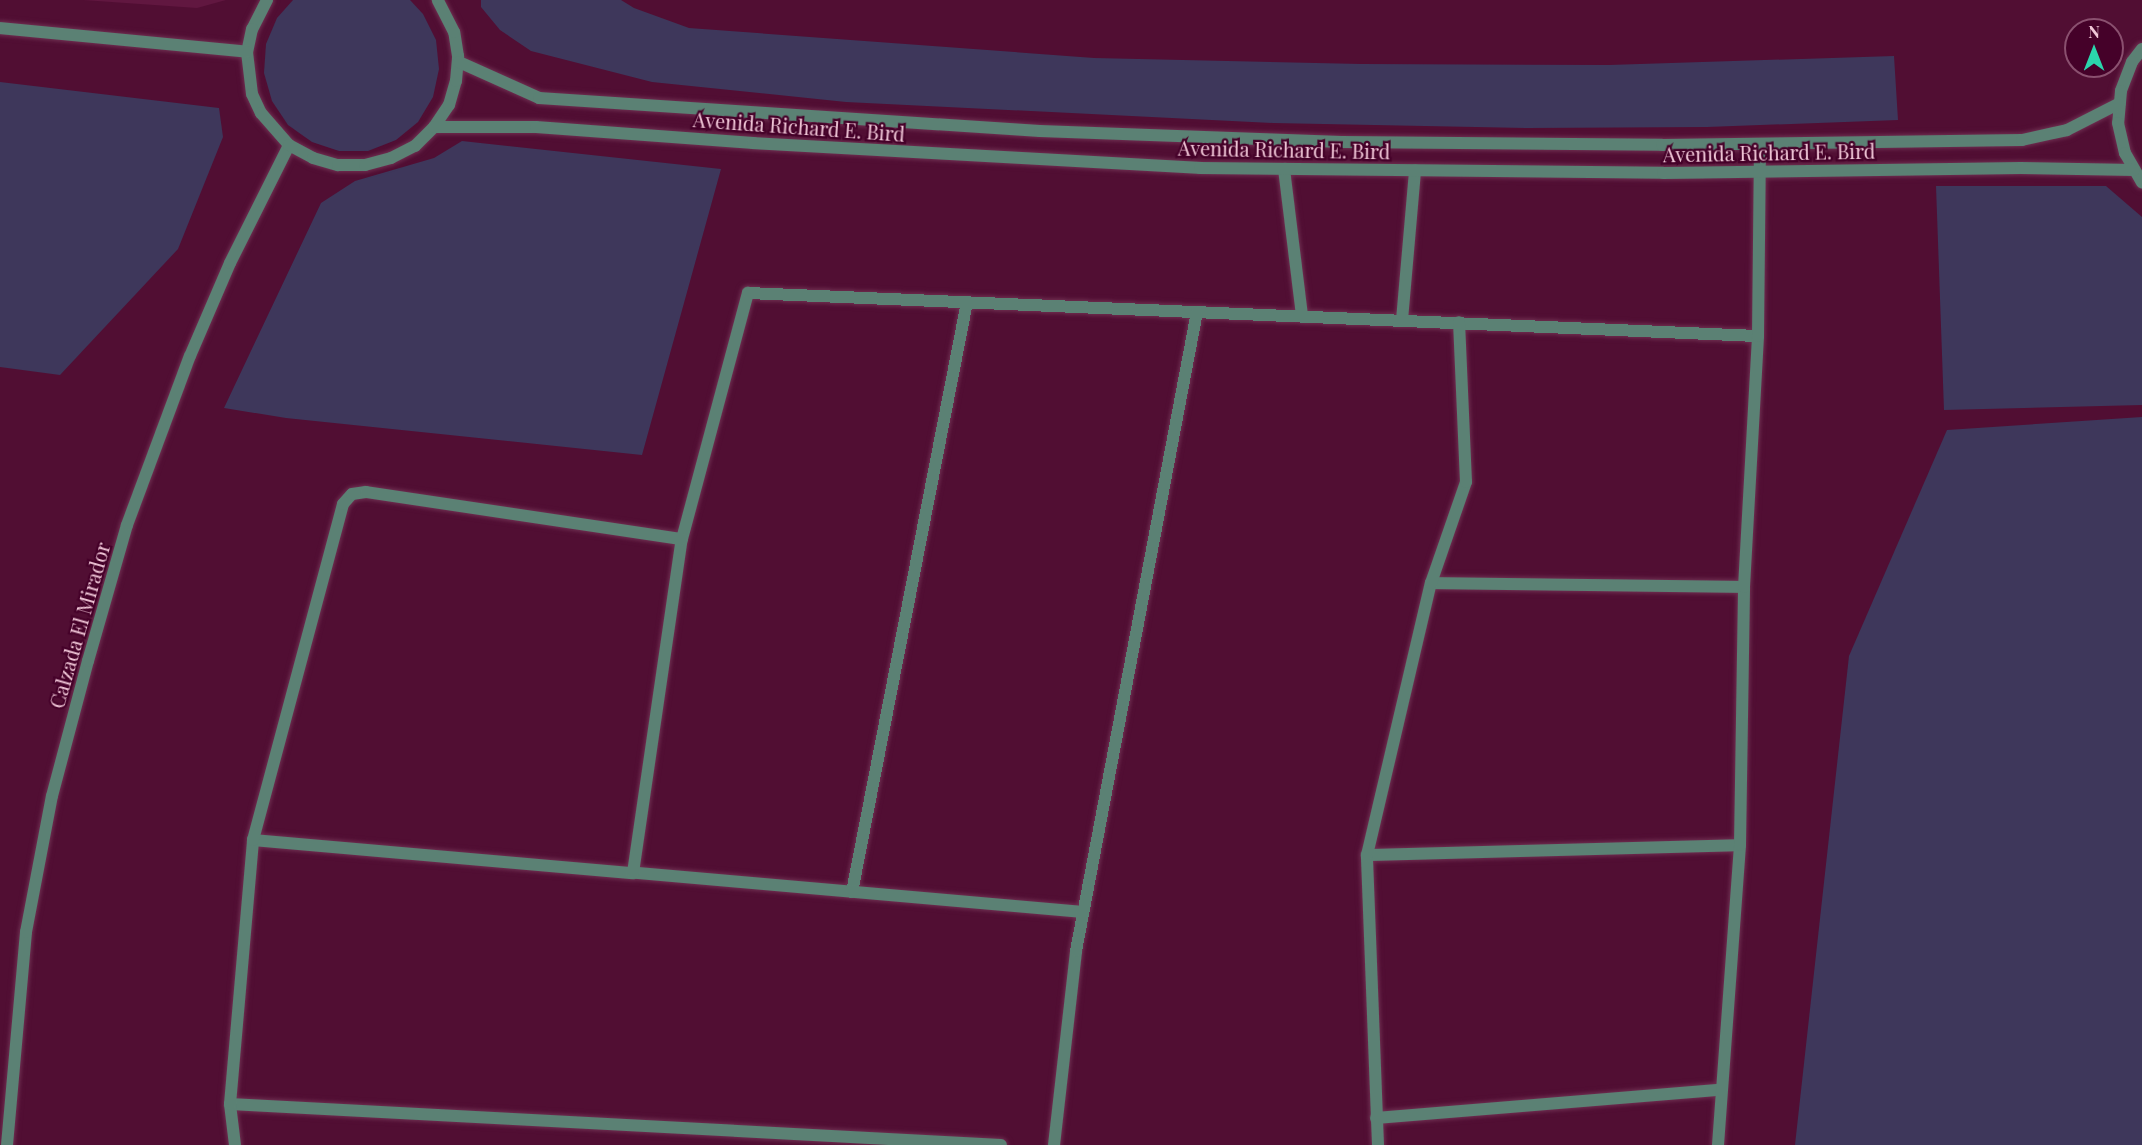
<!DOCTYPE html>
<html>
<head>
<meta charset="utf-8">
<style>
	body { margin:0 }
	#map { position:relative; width:2142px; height:1145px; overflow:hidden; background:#510e33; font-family:"Playfair Display",serif }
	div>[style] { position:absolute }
	.built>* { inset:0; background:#611740 }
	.green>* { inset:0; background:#3e375b }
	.roads { filter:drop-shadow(0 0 2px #6e2f51) drop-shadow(0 0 2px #6e2f51) }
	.minor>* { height:12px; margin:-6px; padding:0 6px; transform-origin:6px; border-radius:6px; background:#5b8174 }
	.tertiary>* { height:12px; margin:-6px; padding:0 6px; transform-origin:6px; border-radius:6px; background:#5b8174 }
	span { translate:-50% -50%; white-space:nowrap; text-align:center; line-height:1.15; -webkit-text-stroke:4.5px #450129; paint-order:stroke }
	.street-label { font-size:20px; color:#f1c7d8 }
	.north { position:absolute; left:2064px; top:18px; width:60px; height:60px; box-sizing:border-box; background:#450129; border:2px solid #8a506f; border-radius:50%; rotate:0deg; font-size:16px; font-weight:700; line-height:24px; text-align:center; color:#f1c7d8 }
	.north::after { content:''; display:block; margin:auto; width:21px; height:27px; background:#2bd5ac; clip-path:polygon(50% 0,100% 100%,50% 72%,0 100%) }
</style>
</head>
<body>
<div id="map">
	<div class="built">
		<div style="clip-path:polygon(83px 0,226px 0,197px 8px)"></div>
	</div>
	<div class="green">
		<div style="clip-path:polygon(293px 0,410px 0,423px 14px,436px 40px,439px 69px,433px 97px,418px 122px,396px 140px,368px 151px,339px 151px,312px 142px,288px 125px,272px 101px,264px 73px,266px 44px,277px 18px)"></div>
		<div style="clip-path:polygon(481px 0,621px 0,634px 8px,689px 28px,1094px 58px,1361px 64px,1609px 65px,1894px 56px,1898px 120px,1707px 127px,1527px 128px,1273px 123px,846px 102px,652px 82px,531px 51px,500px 30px,481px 7px)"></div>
		<div style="clip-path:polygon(0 82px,219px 108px,223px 137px,178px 249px,60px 375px,0 367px)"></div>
		<div style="clip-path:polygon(462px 141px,721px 169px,642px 455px,286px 418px,224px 408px,321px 203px,355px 181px,434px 158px)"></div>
		<div style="clip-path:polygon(1936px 186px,2106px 186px,2142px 217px,2142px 405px,1944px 410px)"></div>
		<div style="clip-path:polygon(2142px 417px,2142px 1145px,1795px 1145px,1849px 656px,1947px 430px)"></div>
	</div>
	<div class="roads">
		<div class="minor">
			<div style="left:1284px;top:169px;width:148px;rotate:83deg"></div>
			<div style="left:1402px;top:320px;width:150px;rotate:-85deg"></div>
			<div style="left:1431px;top:583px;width:313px;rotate:0.7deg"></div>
			<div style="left:253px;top:840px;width:381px;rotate:5deg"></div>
			<div style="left:1367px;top:855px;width:373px;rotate:-1.5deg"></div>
			<div style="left:852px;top:892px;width:601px;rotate:-78.97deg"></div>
			<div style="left:1083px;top:912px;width:452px;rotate:-175deg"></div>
			<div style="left:633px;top:873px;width:338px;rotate:-81.7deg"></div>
			<div style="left:682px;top:539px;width:255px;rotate:-75deg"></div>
			<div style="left:748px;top:293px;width:1011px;rotate:2.44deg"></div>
			<div style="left:230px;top:1104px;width:772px;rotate:3.04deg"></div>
			<div style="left:1376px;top:1118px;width:345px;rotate:-4.7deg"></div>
			<div style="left:7px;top:1145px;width:214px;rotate:-84.9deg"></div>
			<div style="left:26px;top:932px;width:138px;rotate:-79.2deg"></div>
			<div style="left:52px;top:796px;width:140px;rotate:-75.1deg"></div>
			<div style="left:88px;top:661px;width:141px;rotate:-74deg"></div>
			<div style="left:127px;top:525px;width:180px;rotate:-69.6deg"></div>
			<div style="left:190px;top:356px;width:101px;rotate:-66.7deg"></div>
			<div style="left:230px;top:263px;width:132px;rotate:-63.4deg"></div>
			<div style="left:235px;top:1145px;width:41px;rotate:-97deg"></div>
			<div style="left:230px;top:1104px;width:265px;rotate:-85deg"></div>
			<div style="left:253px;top:840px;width:348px;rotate:-75deg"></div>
			<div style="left:343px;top:504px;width:13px;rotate:-48deg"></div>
			<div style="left:352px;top:494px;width:14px;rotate:-8deg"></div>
			<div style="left:366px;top:492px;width:319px;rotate:8.5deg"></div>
			<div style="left:1054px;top:1145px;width:195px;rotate:-83.5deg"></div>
			<div style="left:1076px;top:951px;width:650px;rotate:-79.28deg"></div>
			<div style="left:1378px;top:1145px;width:290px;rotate:-92.2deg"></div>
			<div style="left:1367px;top:855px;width:279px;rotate:-76.8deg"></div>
			<div style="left:1431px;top:583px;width:107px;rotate:-70.9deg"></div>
			<div style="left:1466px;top:482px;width:160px;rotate:-92.5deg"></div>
			<div style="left:1718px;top:1145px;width:301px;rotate:-85.8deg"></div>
			<div style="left:1740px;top:845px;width:258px;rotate:-89.1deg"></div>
			<div style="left:1744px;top:587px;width:251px;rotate:-86.8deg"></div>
			<div style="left:1758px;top:336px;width:192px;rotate:-89.4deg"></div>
		</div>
		<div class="tertiary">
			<div style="left:267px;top:0;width:33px;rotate:117deg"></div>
			<div style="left:252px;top:29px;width:24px;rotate:102deg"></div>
			<div style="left:247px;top:52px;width:42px;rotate:83.2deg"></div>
			<div style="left:252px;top:94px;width:21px;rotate:65deg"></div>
			<div style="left:261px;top:113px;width:43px;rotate:48.8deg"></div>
			<div style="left:289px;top:145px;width:27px;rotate:28deg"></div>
			<div style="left:313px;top:158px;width:26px;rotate:16deg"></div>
			<div style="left:338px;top:165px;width:27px"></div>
			<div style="left:365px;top:165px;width:27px;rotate:-15deg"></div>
			<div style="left:391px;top:158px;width:27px;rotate:-27deg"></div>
			<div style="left:415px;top:146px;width:27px;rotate:-45deg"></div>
			<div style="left:434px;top:127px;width:27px;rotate:-56deg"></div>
			<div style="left:449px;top:105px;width:25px;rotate:-74deg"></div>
			<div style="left:456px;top:81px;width:25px;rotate:-85deg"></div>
			<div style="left:458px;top:56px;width:24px;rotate:-99deg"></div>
			<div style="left:454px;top:32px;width:36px;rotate:-117deg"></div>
			<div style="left:0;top:28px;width:248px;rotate:5.5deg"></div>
			<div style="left:2142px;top:49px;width:16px;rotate:128deg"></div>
			<div style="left:2132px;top:62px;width:31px;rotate:111deg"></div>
			<div style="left:2121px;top:91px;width:32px;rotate:95deg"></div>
			<div style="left:2118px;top:123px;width:31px;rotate:77deg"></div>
			<div style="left:2125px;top:153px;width:34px;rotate:60deg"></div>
			<div style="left:459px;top:62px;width:88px;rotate:24.2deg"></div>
			<div style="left:539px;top:98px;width:502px;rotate:3.77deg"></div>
			<div style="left:1040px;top:131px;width:302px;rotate:2.1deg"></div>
			<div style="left:1342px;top:142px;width:320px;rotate:0.5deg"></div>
			<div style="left:1662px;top:145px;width:360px;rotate:-0.8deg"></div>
			<div style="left:2022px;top:140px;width:46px;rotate:-12.5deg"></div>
			<div style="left:2067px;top:130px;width:59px;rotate:-27deg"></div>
			<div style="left:434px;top:127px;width:102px"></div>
			<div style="left:536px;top:127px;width:218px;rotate:4.2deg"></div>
			<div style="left:753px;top:143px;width:448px;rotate:3.2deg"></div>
			<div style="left:1200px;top:168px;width:463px;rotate:0.6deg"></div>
			<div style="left:1663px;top:173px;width:358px;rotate:-0.8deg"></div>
			<div style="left:2021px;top:168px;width:113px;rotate:1deg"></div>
		</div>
	</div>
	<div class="street-label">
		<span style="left:799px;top:126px;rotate:4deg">Avenida Richard E. Bird</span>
		<span style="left:1284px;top:149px;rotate:1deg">Avenida Richard E. Bird</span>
		<span style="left:1769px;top:152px;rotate:-1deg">Avenida Richard E. Bird</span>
		<span style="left:79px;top:625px;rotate:-74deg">Calzada El Mirador</span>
	</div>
	<div class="north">N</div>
</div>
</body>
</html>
